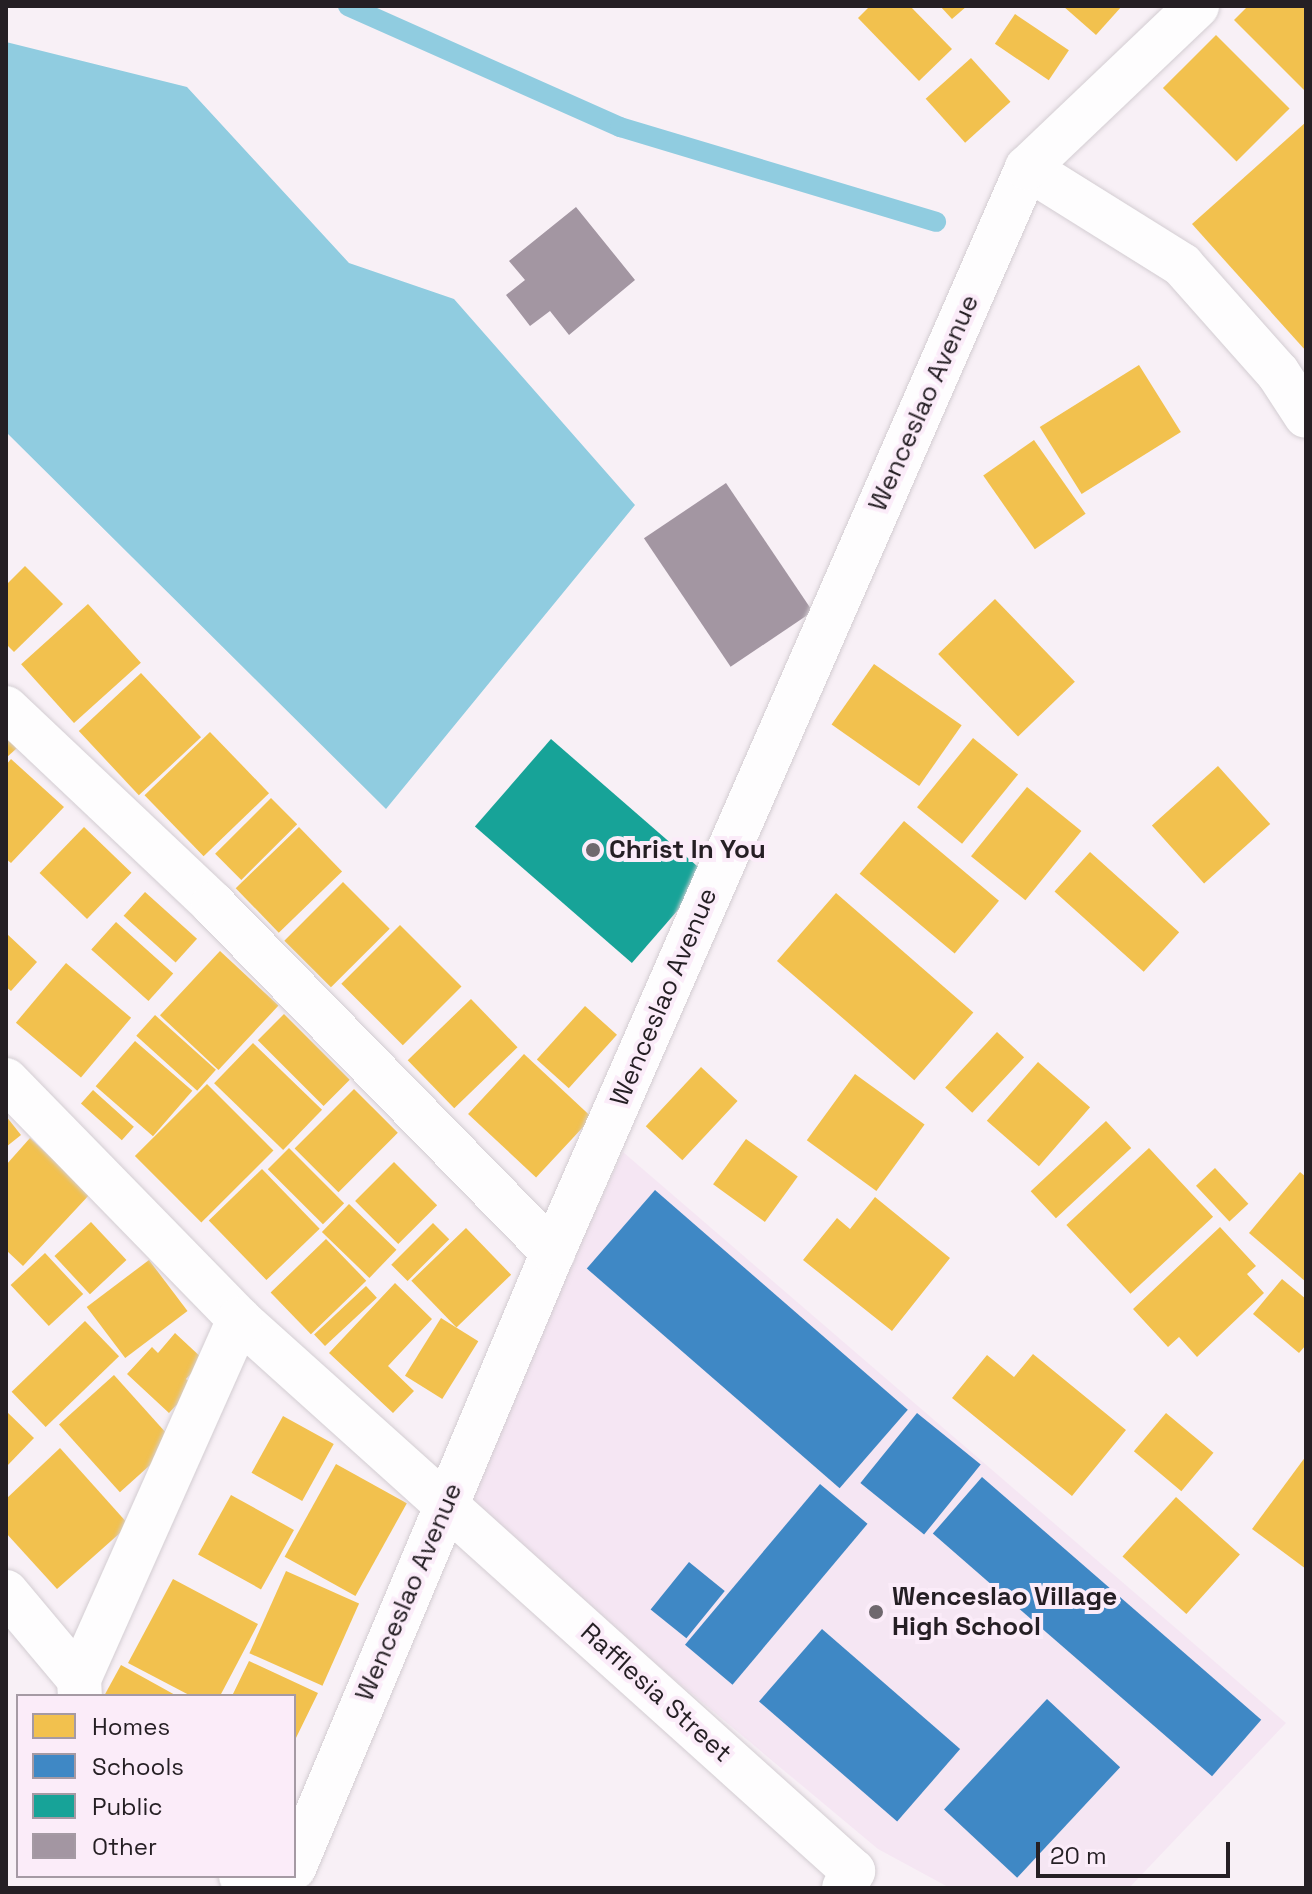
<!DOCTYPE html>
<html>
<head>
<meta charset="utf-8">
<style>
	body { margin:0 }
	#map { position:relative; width:1312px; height:1894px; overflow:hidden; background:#f8f0f6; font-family:"Space Grotesk",sans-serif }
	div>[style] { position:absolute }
	.built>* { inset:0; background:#f5e6f3 }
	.water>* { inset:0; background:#90cce0 }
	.homes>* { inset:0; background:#f2c14e; transform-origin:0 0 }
	.schools>* { inset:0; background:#3f88c5; transform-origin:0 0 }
	.public>* { inset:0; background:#17a398; transform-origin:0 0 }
	.stream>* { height:20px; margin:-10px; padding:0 10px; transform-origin:10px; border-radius:10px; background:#90cce0 }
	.building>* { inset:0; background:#a396a2; transform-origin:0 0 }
	.roads { filter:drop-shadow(0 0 2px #d3cdd2) drop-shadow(0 0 2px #d3cdd2) }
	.street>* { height:44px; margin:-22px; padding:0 22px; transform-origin:22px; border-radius:22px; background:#fefdfe }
	.dots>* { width:22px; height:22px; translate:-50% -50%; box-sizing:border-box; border:4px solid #fbecf9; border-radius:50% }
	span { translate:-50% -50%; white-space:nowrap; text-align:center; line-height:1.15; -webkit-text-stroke:8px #fbecf9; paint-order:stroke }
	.street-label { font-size:26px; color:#251f24 }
	.poi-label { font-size:26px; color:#251f24; font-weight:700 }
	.left { translate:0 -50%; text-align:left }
	.frame { position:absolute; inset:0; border:8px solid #251f24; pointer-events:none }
	.legend { position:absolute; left:16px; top:1694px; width:280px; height:184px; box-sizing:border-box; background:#fbecf9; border:2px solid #a59aa4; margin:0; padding:10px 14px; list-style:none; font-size:24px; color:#251f24 }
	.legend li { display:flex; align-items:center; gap:16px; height:40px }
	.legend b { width:40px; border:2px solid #a59aa4 }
	.scale { position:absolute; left:1036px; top:1842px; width:194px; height:36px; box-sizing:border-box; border:4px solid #251f24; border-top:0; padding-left:10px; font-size:24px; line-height:28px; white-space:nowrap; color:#251f24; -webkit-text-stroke:6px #fbecf9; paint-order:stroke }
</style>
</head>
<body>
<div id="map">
	<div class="built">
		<div style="clip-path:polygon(623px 1152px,1286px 1723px,1129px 1888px,950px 1888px,878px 1849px,461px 1501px)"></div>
	</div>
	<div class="water">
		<div style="clip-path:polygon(6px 42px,187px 87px,349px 263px,454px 299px,635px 505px,386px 809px,6px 432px)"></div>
	</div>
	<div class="homes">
		<div style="clip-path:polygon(870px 6px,910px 6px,952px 49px,919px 81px,858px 18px)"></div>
		<div style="clip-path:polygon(940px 6px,967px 6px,952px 19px)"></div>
		<div style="clip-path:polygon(1063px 6px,1122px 6px,1096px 35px)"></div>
		<div style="clip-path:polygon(1248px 6px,1306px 6px,1306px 92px,1234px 20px)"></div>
		<div style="left:1015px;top:14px;width:65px;height:36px;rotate:34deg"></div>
		<div style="left:1216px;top:35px;width:104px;height:75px;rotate:45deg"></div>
		<div style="left:971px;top:58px;width:59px;height:61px;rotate:48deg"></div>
		<div style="clip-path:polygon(1306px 122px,1306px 351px,1192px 224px)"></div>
		<div style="left:1139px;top:365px;width:79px;height:117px;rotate:58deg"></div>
		<div style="left:1034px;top:440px;width:90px;height:62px;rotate:55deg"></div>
		<div style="clip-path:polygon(25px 566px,63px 604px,14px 652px,6px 644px,6px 585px)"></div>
		<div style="left:995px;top:599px;width:115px;height:79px;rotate:46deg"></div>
		<div style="left:88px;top:604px;width:79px;height:90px;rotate:48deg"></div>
		<div style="left:874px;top:664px;width:107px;height:74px;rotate:35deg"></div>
		<div style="left:141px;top:673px;width:88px;height:85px;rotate:47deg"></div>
		<div style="left:210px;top:732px;width:85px;height:91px;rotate:46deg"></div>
		<div style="clip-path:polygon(6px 737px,17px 748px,6px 758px)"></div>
		<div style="left:973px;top:738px;width:58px;height:89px;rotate:39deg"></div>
		<div style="clip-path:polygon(11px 759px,64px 807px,11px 863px,6px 859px,6px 765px)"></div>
		<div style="left:1218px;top:766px;width:78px;height:89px;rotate:48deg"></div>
		<div style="left:1027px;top:787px;width:70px;height:89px;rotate:39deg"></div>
		<div style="left:271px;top:798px;width:37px;height:79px;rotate:45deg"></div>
		<div style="left:904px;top:821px;width:124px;height:69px;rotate:40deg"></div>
		<div style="left:84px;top:827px;width:66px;height:64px;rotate:44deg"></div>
		<div style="left:299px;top:827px;width:62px;height:88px;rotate:46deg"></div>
		<div style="left:1090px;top:852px;width:120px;height:53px;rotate:42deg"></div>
		<div style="left:343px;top:882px;width:66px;height:83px;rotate:45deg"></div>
		<div style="left:145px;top:892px;width:70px;height:32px;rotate:42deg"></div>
		<div style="left:836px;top:893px;width:182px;height:90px;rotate:41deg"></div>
		<div style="left:116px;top:922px;width:77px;height:37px;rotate:42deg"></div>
		<div style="left:400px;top:925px;width:87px;height:83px;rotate:45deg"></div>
		<div style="clip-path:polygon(6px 933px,37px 962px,11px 991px,6px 987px)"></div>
		<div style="left:220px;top:951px;width:80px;height:88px;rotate:43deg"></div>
		<div style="left:66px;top:963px;width:85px;height:78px;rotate:40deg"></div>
		<div style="left:471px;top:999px;width:67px;height:88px;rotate:46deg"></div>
		<div style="left:585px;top:1006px;width:43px;height:72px;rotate:42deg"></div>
		<div style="left:284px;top:1014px;width:93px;height:37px;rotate:45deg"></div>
		<div style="left:155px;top:1015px;width:82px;height:28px;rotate:42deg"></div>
		<div style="left:997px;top:1032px;width:37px;height:76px;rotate:43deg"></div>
		<div style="left:135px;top:1041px;width:76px;height:60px;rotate:41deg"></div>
		<div style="left:253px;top:1043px;width:96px;height:56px;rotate:44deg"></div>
		<div style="left:524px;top:1054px;width:93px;height:82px;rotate:43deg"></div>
		<div style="left:1038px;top:1062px;width:69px;height:78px;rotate:41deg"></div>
		<div style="left:701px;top:1067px;width:50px;height:81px;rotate:43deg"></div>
		<div style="left:855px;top:1074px;width:86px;height:82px;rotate:36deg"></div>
		<div style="left:207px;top:1084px;width:94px;height:102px;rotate:45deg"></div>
		<div style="left:354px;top:1089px;width:62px;height:84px;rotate:45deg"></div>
		<div style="left:93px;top:1090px;width:55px;height:18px;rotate:42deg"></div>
		<div style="clip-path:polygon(6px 1116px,21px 1135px,6px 1147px)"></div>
		<div style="left:1106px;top:1121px;width:37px;height:103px;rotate:47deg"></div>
		<div style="clip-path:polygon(30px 1138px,90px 1194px,23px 1266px,6px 1250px,6px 1165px)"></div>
		<div style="left:746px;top:1139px;width:64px;height:56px;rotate:36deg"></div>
		<div style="left:289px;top:1148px;width:78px;height:30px;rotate:45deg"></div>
		<div style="left:1149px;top:1148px;width:94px;height:113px;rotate:47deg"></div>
		<div style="left:394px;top:1162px;width:61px;height:55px;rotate:45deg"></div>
		<div style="left:1215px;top:1168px;width:49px;height:26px;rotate:47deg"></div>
		<div style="left:262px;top:1169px;width:83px;height:74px;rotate:46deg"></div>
		<div style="clip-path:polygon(1300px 1172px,1306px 1177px,1306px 1282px,1249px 1233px)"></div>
		<div style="clip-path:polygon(875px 1197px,950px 1258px,892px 1331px,803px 1260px,837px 1218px,850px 1229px)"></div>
		<div style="left:349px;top:1204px;width:66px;height:39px;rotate:44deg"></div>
		<div style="left:91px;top:1222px;width:52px;height:50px;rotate:47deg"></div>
		<div style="left:433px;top:1223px;width:23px;height:59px;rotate:45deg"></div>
		<div style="clip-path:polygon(1220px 1227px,1256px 1266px,1247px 1274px,1264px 1293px,1197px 1357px,1179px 1337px,1168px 1347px,1133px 1309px)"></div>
		<div style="left:466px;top:1228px;width:65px;height:76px;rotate:46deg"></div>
		<div style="left:326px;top:1239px;width:58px;height:77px;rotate:46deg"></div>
		<div style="left:45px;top:1253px;width:56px;height:47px;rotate:47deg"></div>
		<div style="left:149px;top:1260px;width:64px;height:78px;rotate:53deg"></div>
		<div style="clip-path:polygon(1282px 1279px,1306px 1299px,1306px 1345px,1299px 1353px,1253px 1314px)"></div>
		<div style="clip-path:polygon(395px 1283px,432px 1319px,388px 1366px,414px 1391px,393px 1413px,329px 1353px)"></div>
		<div style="left:366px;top:1286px;width:16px;height:71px;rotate:47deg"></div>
		<div style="left:441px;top:1318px;width:44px;height:68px;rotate:32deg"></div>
		<div style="left:85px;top:1321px;width:49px;height:102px;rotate:46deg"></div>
		<div style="clip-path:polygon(175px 1333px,204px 1360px,186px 1379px,194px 1386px,169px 1413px,127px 1374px,152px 1347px,158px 1353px)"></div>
		<div style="clip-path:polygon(1033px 1354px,1126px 1430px,1072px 1496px,952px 1398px,987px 1355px,1014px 1377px)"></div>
		<div style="left:114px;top:1375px;width:91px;height:74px;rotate:48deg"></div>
		<div style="clip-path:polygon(6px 1411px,34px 1438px,6px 1467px)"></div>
		<div style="left:1166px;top:1413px;width:62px;height:50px;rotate:40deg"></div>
		<div style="left:283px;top:1416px;width:58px;height:65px;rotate:29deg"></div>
		<div style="clip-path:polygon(60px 1448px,129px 1525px,57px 1589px,6px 1533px,6px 1499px)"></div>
		<div style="clip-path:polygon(1306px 1456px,1306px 1569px,1252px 1529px)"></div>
		<div style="left:336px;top:1464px;width:81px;height:106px;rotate:29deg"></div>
		<div style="left:231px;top:1495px;width:72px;height:68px;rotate:29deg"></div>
		<div style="left:1176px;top:1497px;width:86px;height:80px;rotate:42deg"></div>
		<div style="left:286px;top:1571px;width:80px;height:90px;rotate:24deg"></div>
		<div style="clip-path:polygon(173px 1579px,258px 1624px,220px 1696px,191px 1696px,128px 1663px)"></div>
		<div style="clip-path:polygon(249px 1661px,318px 1693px,294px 1742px,294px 1696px,232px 1696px)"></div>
		<div style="clip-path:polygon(121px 1665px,177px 1696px,104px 1696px)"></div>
	</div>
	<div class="schools">
		<div style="left:655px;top:1190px;width:335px;height:104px;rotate:41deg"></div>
		<div style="left:917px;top:1413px;width:82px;height:90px;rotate:39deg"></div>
		<div style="left:982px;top:1477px;width:370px;height:75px;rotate:41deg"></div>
		<div style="left:820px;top:1484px;width:62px;height:210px;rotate:40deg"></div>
		<div style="left:689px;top:1562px;width:46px;height:61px;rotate:39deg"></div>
		<div style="left:822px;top:1629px;width:183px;height:96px;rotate:41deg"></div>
		<div style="left:1047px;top:1699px;width:100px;height:151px;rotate:43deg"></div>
	</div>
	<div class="public">
		<div style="left:551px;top:739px;width:208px;height:116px;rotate:41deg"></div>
	</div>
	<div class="stream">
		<div style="left:348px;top:6px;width:298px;rotate:24deg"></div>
		<div style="left:620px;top:127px;width:330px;rotate:16.7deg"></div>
	</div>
	<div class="building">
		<div style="clip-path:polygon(576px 207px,635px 280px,569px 335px,550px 311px,530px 326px,506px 295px,525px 280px,509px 261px)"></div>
		<div style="left:726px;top:483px;width:155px;height:99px;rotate:56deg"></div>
	</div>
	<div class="roads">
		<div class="street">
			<div style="left:1027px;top:168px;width:183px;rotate:32deg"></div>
			<div style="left:1182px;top:265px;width:144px;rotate:48.4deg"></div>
			<div style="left:1278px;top:373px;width:51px;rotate:56.9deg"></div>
			<div style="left:6px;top:708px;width:285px;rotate:43.4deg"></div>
			<div style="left:213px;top:904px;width:487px;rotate:45.7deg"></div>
			<div style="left:6px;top:1080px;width:334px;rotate:45.7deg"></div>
			<div style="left:239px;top:1319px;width:826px;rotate:41.96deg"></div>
			<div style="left:853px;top:1871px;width:19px;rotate:118deg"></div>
			<div style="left:6px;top:1592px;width:114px;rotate:50deg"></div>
			<div style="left:79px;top:1679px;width:17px;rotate:87deg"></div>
			<div style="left:79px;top:1679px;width:394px;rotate:-66deg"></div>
			<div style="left:294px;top:1868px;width:668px;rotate:-67.2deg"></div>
			<div style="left:553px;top:1252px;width:1183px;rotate:-66.38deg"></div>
			<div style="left:1027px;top:168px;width:235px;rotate:-43.6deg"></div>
			<div style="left:241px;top:1876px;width:26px;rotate:28deg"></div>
		</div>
	</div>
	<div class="dots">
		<div style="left:593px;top:850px;background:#6f686e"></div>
		<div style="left:876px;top:1612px;background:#6f686e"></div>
	</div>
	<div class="street-label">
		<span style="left:924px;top:403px;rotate:-66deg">Wenceslao Avenue</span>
		<span style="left:664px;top:997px;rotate:-67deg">Wenceslao Avenue</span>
		<span style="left:409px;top:1592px;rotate:-67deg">Wenceslao Avenue</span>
		<span style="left:656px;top:1693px;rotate:42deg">Rafflesia Street</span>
	</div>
	<div class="poi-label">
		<span class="left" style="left:609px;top:850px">Christ In You</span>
		<span class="left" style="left:892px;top:1612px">Wenceslao Village<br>High School</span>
	</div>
	<div class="frame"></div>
	<ul class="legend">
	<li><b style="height:22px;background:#f2c14e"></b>Homes</li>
	<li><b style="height:22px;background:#3f88c5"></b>Schools</li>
	<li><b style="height:22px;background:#17a398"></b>Public</li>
	<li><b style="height:22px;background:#a396a2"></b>Other</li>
	</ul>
	<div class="scale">20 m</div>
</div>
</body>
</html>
